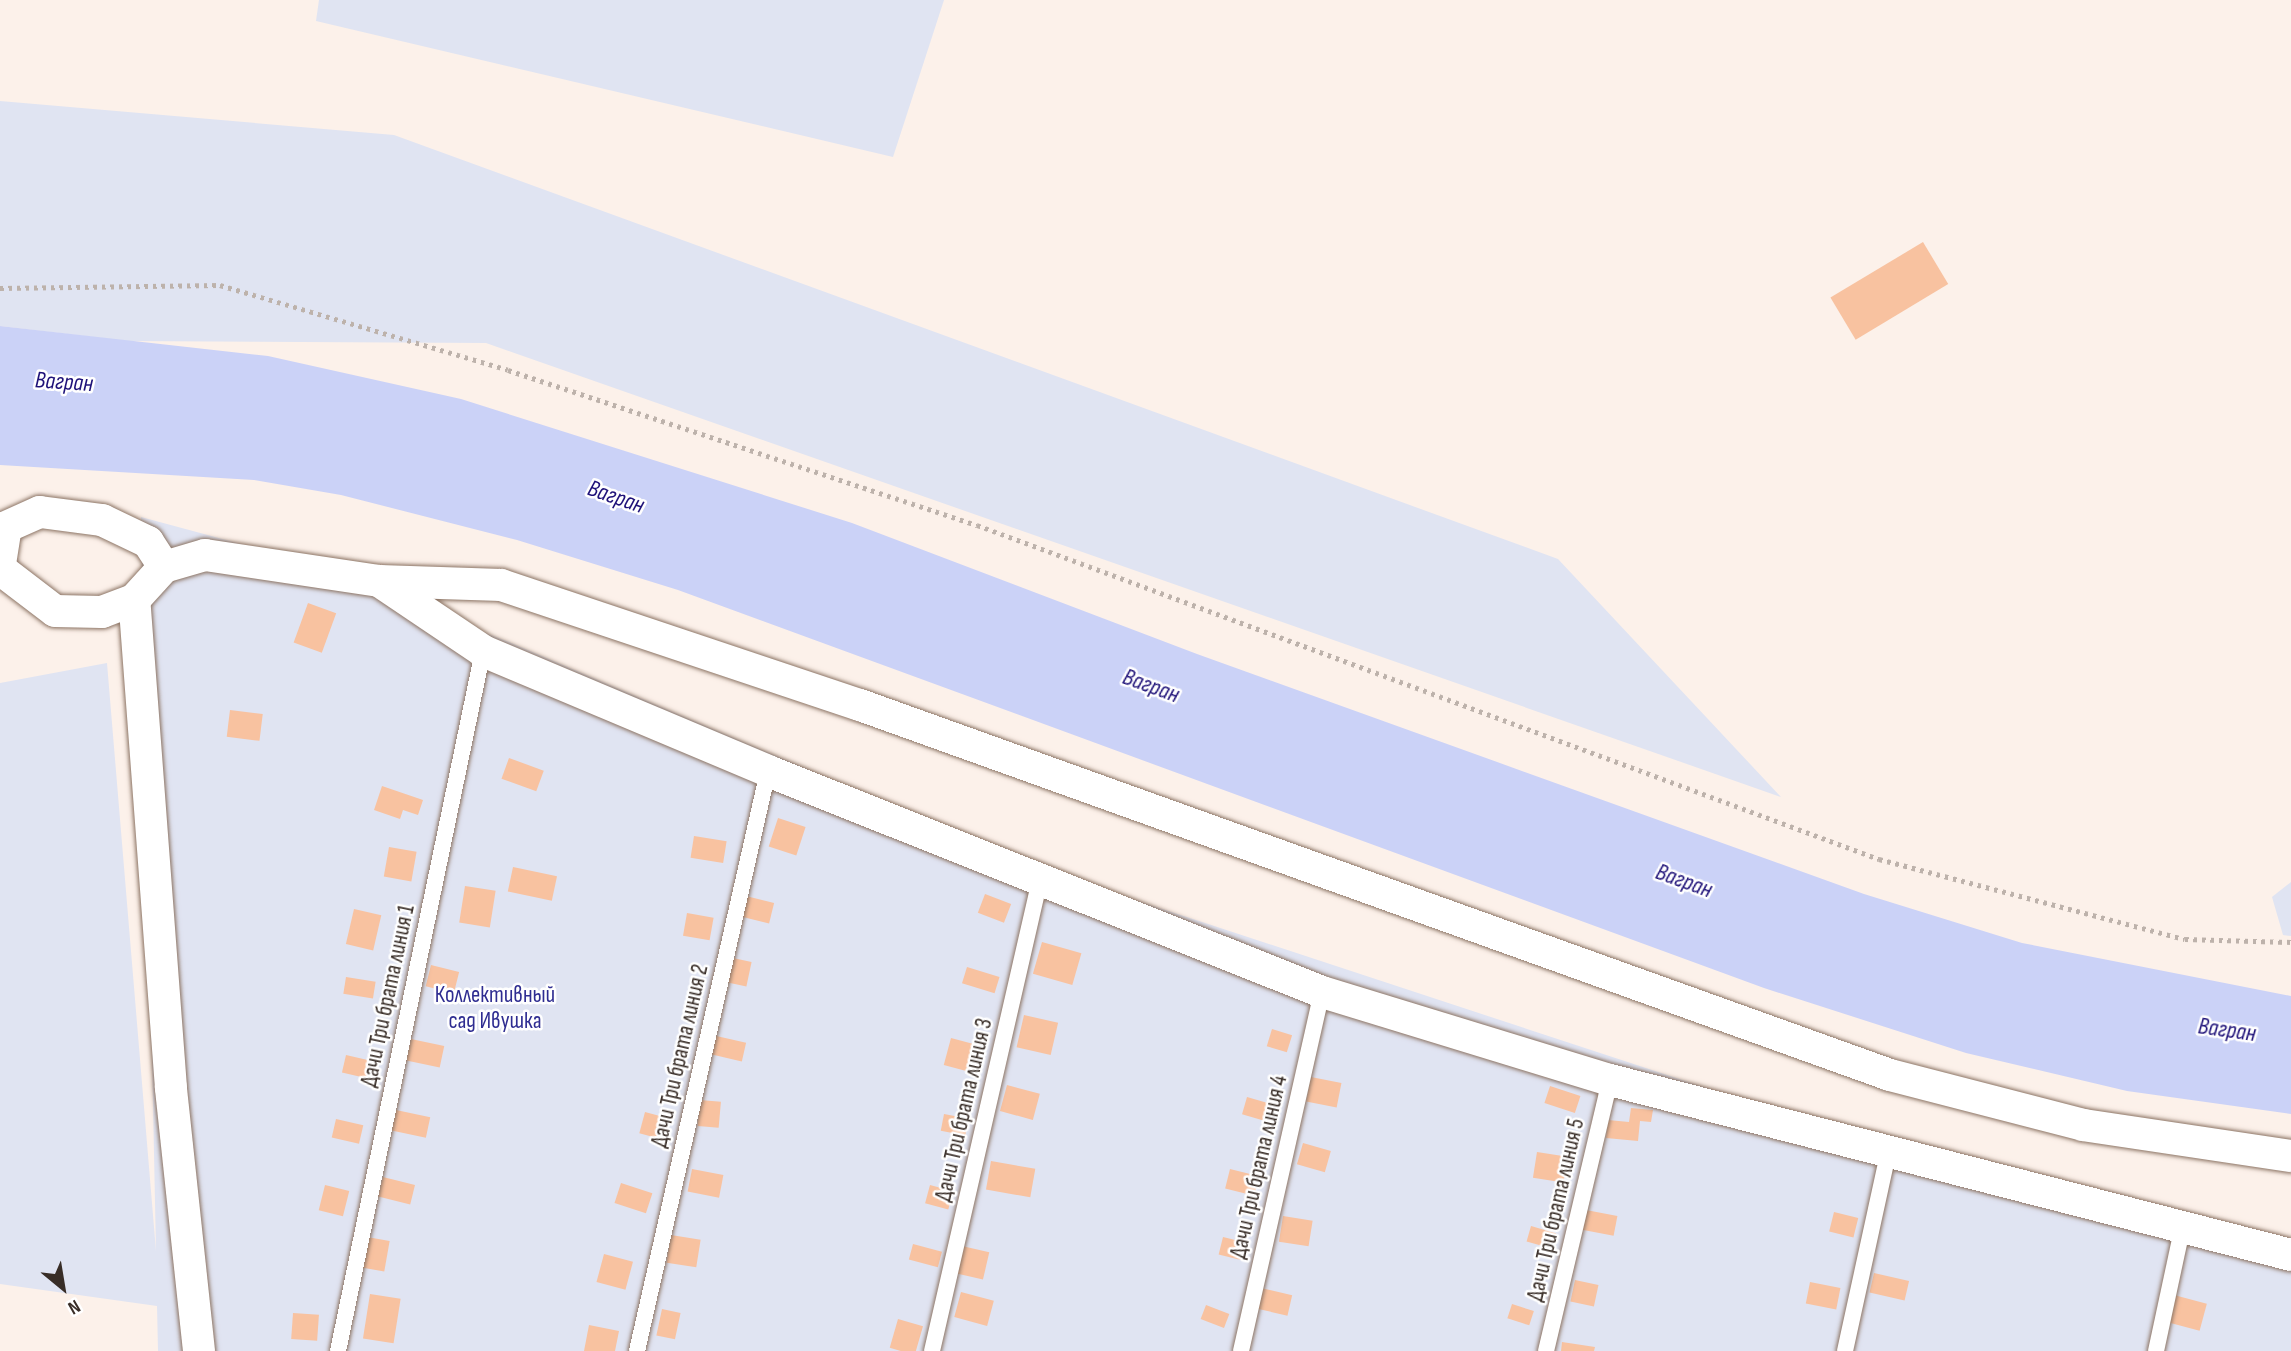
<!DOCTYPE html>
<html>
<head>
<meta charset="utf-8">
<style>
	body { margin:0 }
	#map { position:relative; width:2291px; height:1351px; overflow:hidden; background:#fcf1ea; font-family:"Sofia Sans Condensed",sans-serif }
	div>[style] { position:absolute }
	.green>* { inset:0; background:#e0e4f2 }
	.water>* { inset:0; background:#cbd2f7 }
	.building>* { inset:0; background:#f8c2a0; transform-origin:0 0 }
	.path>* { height:4.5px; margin-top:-2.25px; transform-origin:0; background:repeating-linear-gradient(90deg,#bdb2ab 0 3.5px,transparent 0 8.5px) }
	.roads { filter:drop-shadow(0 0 2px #8c7464) drop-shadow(0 0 2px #8c7464) }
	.lane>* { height:16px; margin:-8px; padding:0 8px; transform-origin:8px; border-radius:8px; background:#fff }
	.street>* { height:32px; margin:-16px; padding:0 16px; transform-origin:16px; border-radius:16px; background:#fff }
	span { translate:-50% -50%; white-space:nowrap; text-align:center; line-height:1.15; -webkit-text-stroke:5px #fff; paint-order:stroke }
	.park-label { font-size:23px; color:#2f2d91 }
	.street-label { font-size:23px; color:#382d27 }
	.water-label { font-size:24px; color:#1f1279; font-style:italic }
	.north { position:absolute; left:28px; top:1253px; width:70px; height:70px; -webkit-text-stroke:5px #fff; paint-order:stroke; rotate:150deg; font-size:19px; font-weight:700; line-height:28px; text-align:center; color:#382d27 }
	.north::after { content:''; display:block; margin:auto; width:24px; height:32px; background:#382d27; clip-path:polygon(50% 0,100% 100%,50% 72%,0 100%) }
</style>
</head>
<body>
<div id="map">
	<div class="green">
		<div style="clip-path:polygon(319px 0,944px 0,893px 157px,316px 21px)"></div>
		<div style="clip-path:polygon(0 101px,394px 135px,1558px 559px,1781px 797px,486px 343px,127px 341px,0 326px)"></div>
		<div style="clip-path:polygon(141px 517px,293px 558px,509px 642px,1044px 870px,1807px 1121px,2291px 1240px,2291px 1351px,158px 1351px,157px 1306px,0 1284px,0 683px,107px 663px,156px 1251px)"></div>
		<div style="clip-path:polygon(2291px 882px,2291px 936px,2283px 935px,2272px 897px)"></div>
	</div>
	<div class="water">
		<div style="clip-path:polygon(0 326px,268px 356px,461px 399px,852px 523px,1197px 654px,1864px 894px,2022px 943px,2291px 996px,2291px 1114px,2127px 1091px,1966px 1053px,1764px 988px,678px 590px,517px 540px,341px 495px,254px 480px,0 465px)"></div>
	</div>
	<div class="building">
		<div style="left:1923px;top:242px;width:49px;height:108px;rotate:59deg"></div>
		<div style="left:308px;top:603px;width:30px;height:42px;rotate:20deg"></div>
		<div style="left:230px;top:710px;width:33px;height:27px;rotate:7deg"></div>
		<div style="left:509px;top:758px;width:37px;height:22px;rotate:20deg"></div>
		<div style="clip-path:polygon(382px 786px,423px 800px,418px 815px,403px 810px,400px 819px,374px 810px)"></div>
		<div style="left:778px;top:818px;width:29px;height:30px;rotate:18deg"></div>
		<div style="left:694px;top:836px;width:33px;height:22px;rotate:9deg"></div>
		<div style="left:389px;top:847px;width:28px;height:30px;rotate:10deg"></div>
		<div style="left:513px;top:867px;width:45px;height:25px;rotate:12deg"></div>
		<div style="left:465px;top:886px;width:31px;height:37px;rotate:9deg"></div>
		<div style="left:985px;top:894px;width:28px;height:20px;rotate:21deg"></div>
		<div style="left:746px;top:896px;width:29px;height:21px;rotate:14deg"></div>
		<div style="left:354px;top:909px;width:28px;height:36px;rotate:13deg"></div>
		<div style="left:687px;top:913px;width:27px;height:23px;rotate:10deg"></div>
		<div style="left:1042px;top:942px;width:41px;height:33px;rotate:16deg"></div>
		<div style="left:733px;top:958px;width:19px;height:25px;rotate:12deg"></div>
		<div style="left:431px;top:965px;width:29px;height:22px;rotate:14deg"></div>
		<div style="left:967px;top:967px;width:34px;height:17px;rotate:17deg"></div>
		<div style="left:346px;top:977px;width:30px;height:17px;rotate:9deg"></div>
		<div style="left:1024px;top:1015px;width:35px;height:33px;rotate:13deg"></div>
		<div style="left:1272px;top:1029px;width:21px;height:18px;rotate:17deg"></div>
		<div style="left:712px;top:1035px;width:35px;height:19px;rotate:13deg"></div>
		<div style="left:951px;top:1038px;width:34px;height:28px;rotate:15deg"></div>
		<div style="left:411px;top:1039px;width:34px;height:22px;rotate:12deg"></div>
		<div style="left:346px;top:1055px;width:31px;height:18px;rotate:13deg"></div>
		<div style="left:1311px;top:1077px;width:31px;height:25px;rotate:11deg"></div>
		<div style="left:1007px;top:1085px;width:34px;height:27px;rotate:15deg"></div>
		<div style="left:1550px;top:1086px;width:32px;height:18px;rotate:18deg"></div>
		<div style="left:1247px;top:1097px;width:32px;height:18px;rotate:16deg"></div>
		<div style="left:700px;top:1100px;width:21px;height:26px;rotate:5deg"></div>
		<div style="clip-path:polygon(1631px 1108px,1653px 1110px,1651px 1122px,1640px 1121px,1638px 1141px,1606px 1138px,1608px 1120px,1629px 1122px)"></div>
		<div style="left:396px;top:1110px;width:35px;height:21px;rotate:12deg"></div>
		<div style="left:645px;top:1112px;width:24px;height:22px;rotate:15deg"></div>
		<div style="left:944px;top:1114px;width:25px;height:17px;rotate:11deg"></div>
		<div style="left:336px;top:1119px;width:28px;height:19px;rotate:13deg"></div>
		<div style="left:1303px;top:1143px;width:29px;height:22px;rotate:16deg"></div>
		<div style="left:1537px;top:1152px;width:31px;height:26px;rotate:9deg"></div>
		<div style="left:991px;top:1161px;width:45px;height:29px;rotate:10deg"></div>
		<div style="left:692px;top:1169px;width:32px;height:23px;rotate:11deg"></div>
		<div style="left:1230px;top:1169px;width:30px;height:20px;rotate:14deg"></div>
		<div style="left:383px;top:1177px;width:33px;height:20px;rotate:14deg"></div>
		<div style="left:621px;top:1183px;width:33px;height:21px;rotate:18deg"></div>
		<div style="left:325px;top:1185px;width:25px;height:26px;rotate:14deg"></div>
		<div style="left:930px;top:1185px;width:24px;height:19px;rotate:15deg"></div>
		<div style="left:1586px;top:1210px;width:32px;height:20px;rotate:11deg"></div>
		<div style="left:1834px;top:1212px;width:25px;height:20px;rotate:14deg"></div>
		<div style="left:1283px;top:1216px;width:30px;height:26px;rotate:9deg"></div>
		<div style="left:1531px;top:1226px;width:26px;height:16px;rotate:16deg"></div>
		<div style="left:671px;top:1235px;width:30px;height:28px;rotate:9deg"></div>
		<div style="left:367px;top:1237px;width:23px;height:31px;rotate:10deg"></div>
		<div style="left:1223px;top:1237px;width:25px;height:18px;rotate:14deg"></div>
		<div style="left:913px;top:1244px;width:30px;height:16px;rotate:15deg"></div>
		<div style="left:962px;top:1246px;width:28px;height:28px;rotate:13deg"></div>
		<div style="left:604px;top:1254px;width:30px;height:29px;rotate:15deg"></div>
		<div style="left:1874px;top:1273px;width:36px;height:20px;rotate:13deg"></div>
		<div style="left:1575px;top:1280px;width:24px;height:22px;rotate:12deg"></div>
		<div style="left:1810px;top:1282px;width:31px;height:22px;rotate:11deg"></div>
		<div style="left:1261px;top:1288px;width:32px;height:21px;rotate:13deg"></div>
		<div style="left:961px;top:1292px;width:34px;height:26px;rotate:15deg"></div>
		<div style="left:370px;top:1294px;width:31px;height:45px;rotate:9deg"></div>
		<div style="left:2174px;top:1295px;width:34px;height:28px;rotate:15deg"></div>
		<div style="left:1512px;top:1304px;width:23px;height:15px;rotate:18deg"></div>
		<div style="left:1206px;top:1305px;width:25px;height:15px;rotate:21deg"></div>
		<div style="left:662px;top:1309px;width:19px;height:27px;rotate:12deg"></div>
		<div style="left:293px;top:1313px;width:26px;height:26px;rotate:4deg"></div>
		<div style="left:898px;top:1319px;width:26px;height:30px;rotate:16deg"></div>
		<div style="clip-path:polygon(589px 1325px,619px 1331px,615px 1351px,584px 1351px)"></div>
		<div style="clip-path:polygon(1562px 1342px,1595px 1347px,1594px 1351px,1561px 1351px)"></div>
	</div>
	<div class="path">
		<div style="left:0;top:288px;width:220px;rotate:-0.8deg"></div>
		<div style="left:220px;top:285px;width:300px;rotate:16.4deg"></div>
		<div style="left:508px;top:370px;width:494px;rotate:18.3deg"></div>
		<div style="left:977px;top:525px;width:962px;rotate:20.32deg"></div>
		<div style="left:1879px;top:859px;width:316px;rotate:14.7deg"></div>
		<div style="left:2185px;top:939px;width:106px;rotate:1.6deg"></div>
	</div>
	<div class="roads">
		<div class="lane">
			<div style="left:338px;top:1351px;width:715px;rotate:-78.3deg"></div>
			<div style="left:637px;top:1351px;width:595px;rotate:-77.27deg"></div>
			<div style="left:932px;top:1351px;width:484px;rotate:-77.1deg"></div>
			<div style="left:1241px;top:1351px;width:368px;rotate:-77.3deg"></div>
			<div style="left:1546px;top:1351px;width:278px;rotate:-76.7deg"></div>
			<div style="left:1845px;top:1351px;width:203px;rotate:-77.7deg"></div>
			<div style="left:2156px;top:1351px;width:124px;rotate:-77.9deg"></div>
		</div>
		<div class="street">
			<div style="left:0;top:564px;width:37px;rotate:-81deg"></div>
			<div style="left:6px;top:527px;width:37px;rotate:-24deg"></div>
			<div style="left:40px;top:512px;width:63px;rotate:7.4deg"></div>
			<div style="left:102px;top:520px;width:51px;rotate:25.6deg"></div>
			<div style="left:148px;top:542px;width:30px;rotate:57deg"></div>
			<div style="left:0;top:569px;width:69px;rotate:37.4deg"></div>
			<div style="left:55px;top:611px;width:47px;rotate:1.2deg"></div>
			<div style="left:102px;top:612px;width:34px;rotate:-21deg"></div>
			<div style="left:380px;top:581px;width:121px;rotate:1.9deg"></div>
			<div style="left:501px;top:585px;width:379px;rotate:18.5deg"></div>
			<div style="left:860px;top:705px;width:1094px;rotate:19.76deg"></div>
			<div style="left:1890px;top:1075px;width:199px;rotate:14.5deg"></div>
			<div style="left:2083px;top:1125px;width:210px;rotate:8.5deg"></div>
			<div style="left:199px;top:1351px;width:264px;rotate:-96.1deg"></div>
			<div style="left:171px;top:1088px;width:489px;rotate:-94.3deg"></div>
			<div style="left:134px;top:600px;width:45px;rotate:-47.7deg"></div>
			<div style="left:164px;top:567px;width:43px;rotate:-16.3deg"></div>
			<div style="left:205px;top:555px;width:176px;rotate:8.5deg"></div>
			<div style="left:379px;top:581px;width:125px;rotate:33.9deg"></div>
			<div style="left:483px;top:651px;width:309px;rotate:22.8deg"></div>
			<div style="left:768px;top:771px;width:596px;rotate:21.75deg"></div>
			<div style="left:1322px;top:992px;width:301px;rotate:17deg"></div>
			<div style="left:1610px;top:1080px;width:703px;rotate:14.41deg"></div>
		</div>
	</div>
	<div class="park-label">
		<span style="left:495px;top:1008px">Коллективный<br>сад Ивушка</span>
	</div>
	<div class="street-label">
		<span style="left:388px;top:996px;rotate:-78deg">Дачи Три брата линия 1</span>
		<span style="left:680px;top:1056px;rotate:-77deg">Дачи Три брата линия 2</span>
		<span style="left:964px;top:1110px;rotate:-77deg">Дачи Три брата линия 3</span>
		<span style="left:1259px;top:1167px;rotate:-77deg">Дачи Три брата линия 4</span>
		<span style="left:1556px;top:1210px;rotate:-77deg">Дачи Три брата линия 5</span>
	</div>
	<div class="water-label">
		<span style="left:64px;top:382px;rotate:4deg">Вагран</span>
		<span style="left:616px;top:497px;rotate:19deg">Вагран</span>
		<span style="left:1151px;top:686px;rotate:20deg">Вагран</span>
		<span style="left:1684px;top:881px;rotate:20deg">Вагран</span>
		<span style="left:2227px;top:1030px;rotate:8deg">Вагран</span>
	</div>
	<div class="north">N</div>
</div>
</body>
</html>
